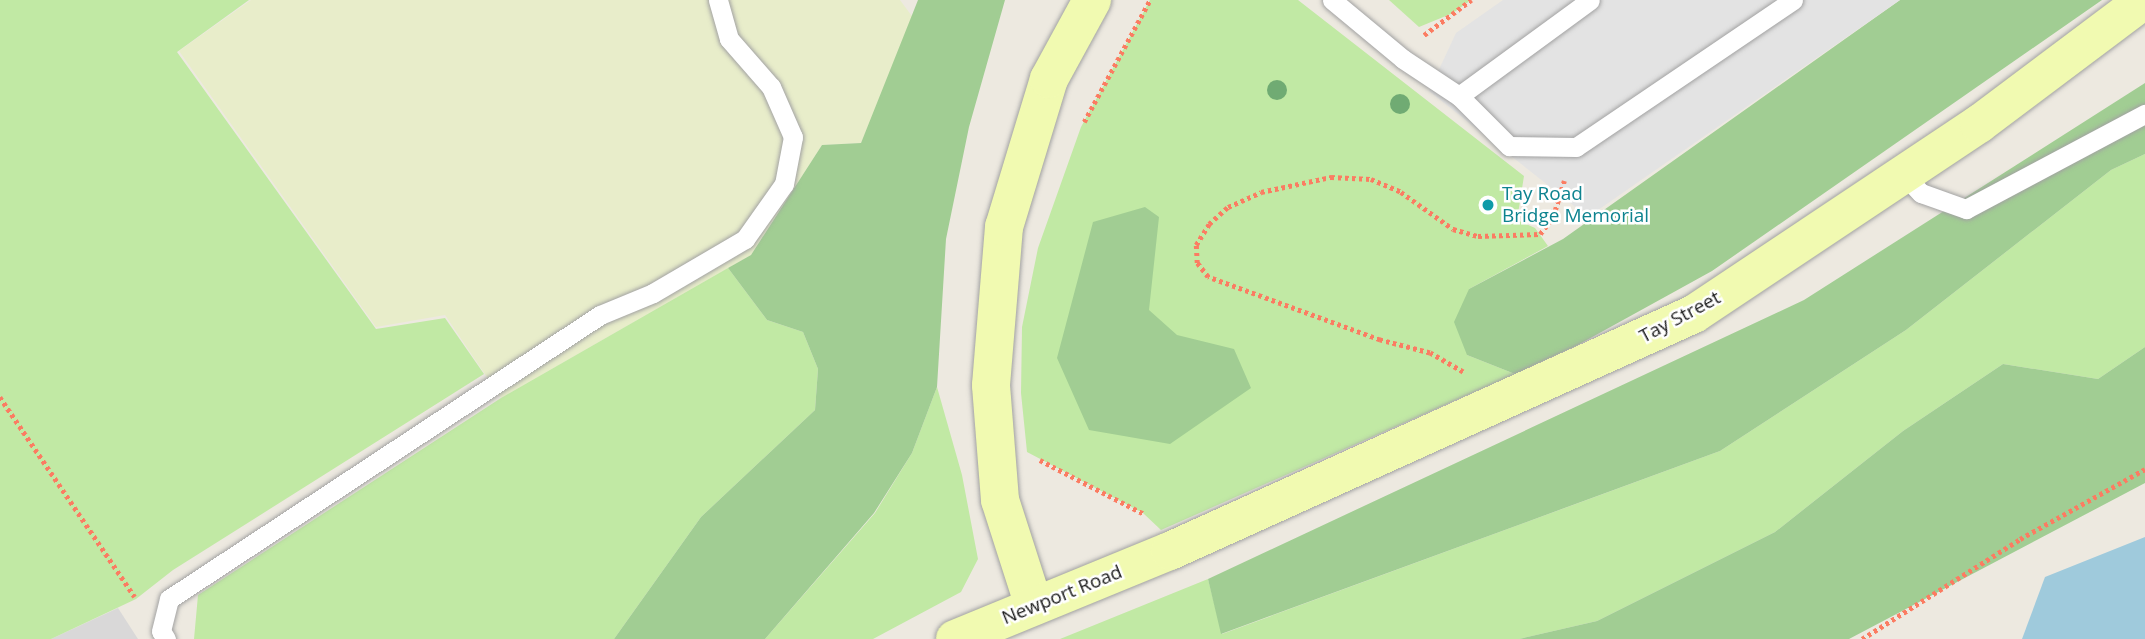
<!DOCTYPE html>
<html>
<head>
<meta charset="utf-8">
<style>
	body { margin:0 }
	#map { position:relative; width:2145px; height:639px; overflow:hidden; background:#ede9e0; font-family:"Open Sans",sans-serif }
	div>[style] { position:absolute }
	.residential>* { inset:0; background:#d9d8d8 }
	.farmland>* { inset:0; background:#e8edca }
	.grass>* { inset:0; background:#c1e9a4 }
	.forest>* { inset:0; background:#a1cd93 }
	.parking>* { inset:0; background:#e3e3e3 }
	.water>* { inset:0; background:#9fcadc }
	.path>* { height:4.5px; margin-top:-2.25px; transform-origin:0; background:repeating-linear-gradient(90deg,#fb7c62 0 3.5px,transparent 0 7px) }
	.roads { filter:drop-shadow(0 0 2px #a2a2a2) drop-shadow(0 0 2px #a2a2a2) }
	.service>* { height:19px; margin:-9.5px; padding:0 9.5px; transform-origin:9.5px; border-radius:9.5px; background:#fff }
	.secondary>* { height:38px; margin:-19px; padding:0 19px; transform-origin:19px; border-radius:19px; background:#f1fab1 }
	.trees>* { width:20px; height:20px; margin:-10px; border-radius:50%; background:#70ab73 }
	.dots>* { width:19px; height:19px; translate:-50% -50%; box-sizing:border-box; border:4px solid #fff; border-radius:50% }
	span { translate:-50% -50%; white-space:nowrap; text-align:center; line-height:1.15; -webkit-text-stroke:5px #fff; paint-order:stroke }
	.culture-label { font-size:19px; color:#0d838f }
	.left { translate:0 -50%; text-align:left }
	.street-label { font-size:19px; color:#1b1b1b }
</style>
</head>
<body>
<div id="map">
	<div class="residential">
		<div style="clip-path:polygon(118px 608px,138px 639px,51px 639px)"></div>
	</div>
	<div class="farmland">
		<div style="clip-path:polygon(251px 0,900px 0,914px 19px,861px 143px,822px 145px,751px 255px,501px 398px,445px 315px,376px 327px,179px 51px)"></div>
	</div>
	<div class="grass">
		<div style="clip-path:polygon(0 0,249px 0,177px 52px,376px 329px,445px 318px,484px 374px,173px 570px,136px 599px,51px 639px,0 639px)"></div>
		<div style="clip-path:polygon(1150px 0,1298px 0,1524px 176px,1517px 220px,1535px 228px,1548px 246px,1469px 289px,1467px 355px,1515px 374px,1161px 530px,1143px 513px,1027px 452px,1021px 393px,1022px 327px,1038px 248px,1081px 127px)"></div>
		<div style="clip-path:polygon(1389px 0,1471px 0,1453px 13px,1419px 27px)"></div>
		<div style="clip-path:polygon(2145px 154px,2145px 347px,2098px 379px,2003px 364px,1903px 431px,1775px 532px,1597px 621px,1519px 639px,1060px 639px,1208px 579px,1222px 634px,1720px 451px,1906px 330px,2111px 170px)"></div>
		<div style="clip-path:polygon(728px 268px,767px 320px,803px 332px,818px 369px,815px 410px,701px 517px,614px 639px,194px 639px,198px 595px,501px 398px)"></div>
		<div style="clip-path:polygon(937px 387px,962px 475px,978px 559px,961px 592px,873px 639px,765px 639px,875px 513px,912px 453px)"></div>
	</div>
	<div class="forest">
		<div style="clip-path:polygon(918px 0,1005px 0,969px 127px,946px 239px,937px 387px,912px 453px,874px 513px,765px 639px,614px 639px,701px 517px,815px 410px,818px 369px,803px 332px,767px 320px,728px 268px,751px 255px,822px 145px,861px 143px)"></div>
		<div style="clip-path:polygon(1900px 0,2102px 0,1712px 271px,1576px 346px,1515px 374px,1467px 355px,1454px 322px,1469px 289px,1563px 239px)"></div>
		<div style="clip-path:polygon(2145px 83px,2145px 154px,2111px 170px,1906px 330px,1720px 451px,1221px 634px,1208px 579px,1804px 300px)"></div>
		<div style="clip-path:polygon(1145px 207px,1159px 217px,1149px 310px,1177px 335px,1234px 349px,1251px 388px,1170px 444px,1089px 430px,1057px 358px,1093px 222px)"></div>
		<div style="clip-path:polygon(2145px 347px,2145px 483px,1849px 639px,1519px 639px,1597px 621px,1775px 532px,1903px 431px,2003px 364px,2098px 379px)"></div>
	</div>
	<div class="parking">
		<div style="clip-path:polygon(1503px 0,1900px 0,1588px 217px,1429px 91px,1456px 33px)"></div>
	</div>
	<div class="water">
		<div style="clip-path:polygon(2145px 537px,2145px 639px,2022px 639px,2045px 577px)"></div>
	</div>
	<div class="path">
		<div style="left:1424px;top:35px;width:59px;rotate:-36.7deg"></div>
		<div style="left:1084px;top:122px;width:139px;rotate:-61.6deg"></div>
		<div style="left:1463px;top:372px;width:38px;rotate:-150deg"></div>
		<div style="left:1430px;top:353px;width:52px;rotate:-165.4deg"></div>
		<div style="left:1380px;top:340px;width:183px;rotate:-159.9deg"></div>
		<div style="left:1208px;top:277px;width:18px;rotate:-128deg"></div>
		<div style="left:1197px;top:263px;width:18px;rotate:-93deg"></div>
		<div style="left:1196px;top:245px;width:25px;rotate:-58deg"></div>
		<div style="left:1209px;top:224px;width:25px;rotate:-42deg"></div>
		<div style="left:1228px;top:207px;width:36px;rotate:-24deg"></div>
		<div style="left:1261px;top:192px;width:72px;rotate:-12.1deg"></div>
		<div style="left:1331px;top:177px;width:40px;rotate:2.9deg"></div>
		<div style="left:1371px;top:179px;width:33px;rotate:23deg"></div>
		<div style="left:1401px;top:192px;width:64px;rotate:35.4deg"></div>
		<div style="left:1453px;top:229px;width:26px;rotate:16deg"></div>
		<div style="left:1478px;top:236px;width:62px;rotate:-1.8deg"></div>
		<div style="left:1540px;top:234px;width:21px;rotate:-53deg"></div>
		<div style="left:1553px;top:217px;width:38px;rotate:-73deg"></div>
		<div style="left:0;top:397px;width:241px;rotate:56deg"></div>
		<div style="left:1040px;top:460px;width:117px;rotate:27.4deg"></div>
		<div style="left:1862px;top:639px;width:187px;rotate:-32.3deg"></div>
		<div style="left:2020px;top:539px;width:143px;rotate:-29.2deg"></div>
	</div>
	<div class="roads">
		<div class="service">
			<div style="left:1332px;top:0;width:92px;rotate:39.7deg"></div>
			<div style="left:1403px;top:59px;width:67px;rotate:33.5deg"></div>
			<div style="left:1459px;top:96px;width:71px;rotate:45deg"></div>
			<div style="left:1509px;top:146px;width:67px;rotate:0.9deg"></div>
			<div style="left:1576px;top:147px;width:262px;rotate:-34.1deg"></div>
			<div style="left:1459px;top:96px;width:162px;rotate:-36.2deg"></div>
			<div style="left:1904px;top:175px;width:25px;rotate:47deg"></div>
			<div style="left:1921px;top:193px;width:48px;rotate:19.6deg"></div>
			<div style="left:1966px;top:209px;width:203px;rotate:-28deg"></div>
			<div style="left:166px;top:639px;width:9px;rotate:-122deg"></div>
			<div style="left:161px;top:631px;width:33px;rotate:-76deg"></div>
			<div style="left:169px;top:599px;width:516px;rotate:-33.38deg"></div>
			<div style="left:600px;top:315px;width:57px;rotate:-22.5deg"></div>
			<div style="left:653px;top:293px;width:107px;rotate:-30.4deg"></div>
			<div style="left:745px;top:239px;width:67px;rotate:-54.7deg"></div>
			<div style="left:784px;top:184px;width:48px;rotate:-79.2deg"></div>
			<div style="left:793px;top:137px;width:55px;rotate:-113.7deg"></div>
			<div style="left:771px;top:87px;width:64px;rotate:-131.2deg"></div>
			<div style="left:729px;top:39px;width:41px;rotate:-105.8deg"></div>
		</div>
		<div class="secondary">
			<div style="left:1034px;top:606px;width:111px;rotate:-107.8deg"></div>
			<div style="left:1000px;top:500px;width:115px;rotate:-94.5deg"></div>
			<div style="left:991px;top:385px;width:159px;rotate:-85.3deg"></div>
			<div style="left:1004px;top:227px;width:155px;rotate:-73.1deg"></div>
			<div style="left:1049px;top:79px;width:90px;rotate:-61.4deg"></div>
			<div style="left:955px;top:639px;width:232px;rotate:-22.3deg"></div>
			<div style="left:1170px;top:551px;width:575px;rotate:-24.34deg"></div>
			<div style="left:1694px;top:314px;width:343px;rotate:-33.7deg"></div>
			<div style="left:1979px;top:124px;width:206px;rotate:-36.9deg"></div>
		</div>
	</div>
	<div class="trees">
		<div style="left:1277px;top:90px"></div>
		<div style="left:1400px;top:104px"></div>
	</div>
	<div class="dots">
		<div style="left:1488px;top:205px;background:#0f9aa8"></div>
	</div>
	<div class="culture-label">
		<span class="left" style="left:1502px;top:205px">Tay Road<br>Bridge Memorial</span>
	</div>
	<div class="street-label">
		<span style="left:1680px;top:317px;rotate:-28deg">Tay Street</span>
		<span style="left:1062px;top:595px;rotate:-22deg">Newport Road</span>
	</div>
</div>
</body>
</html>
